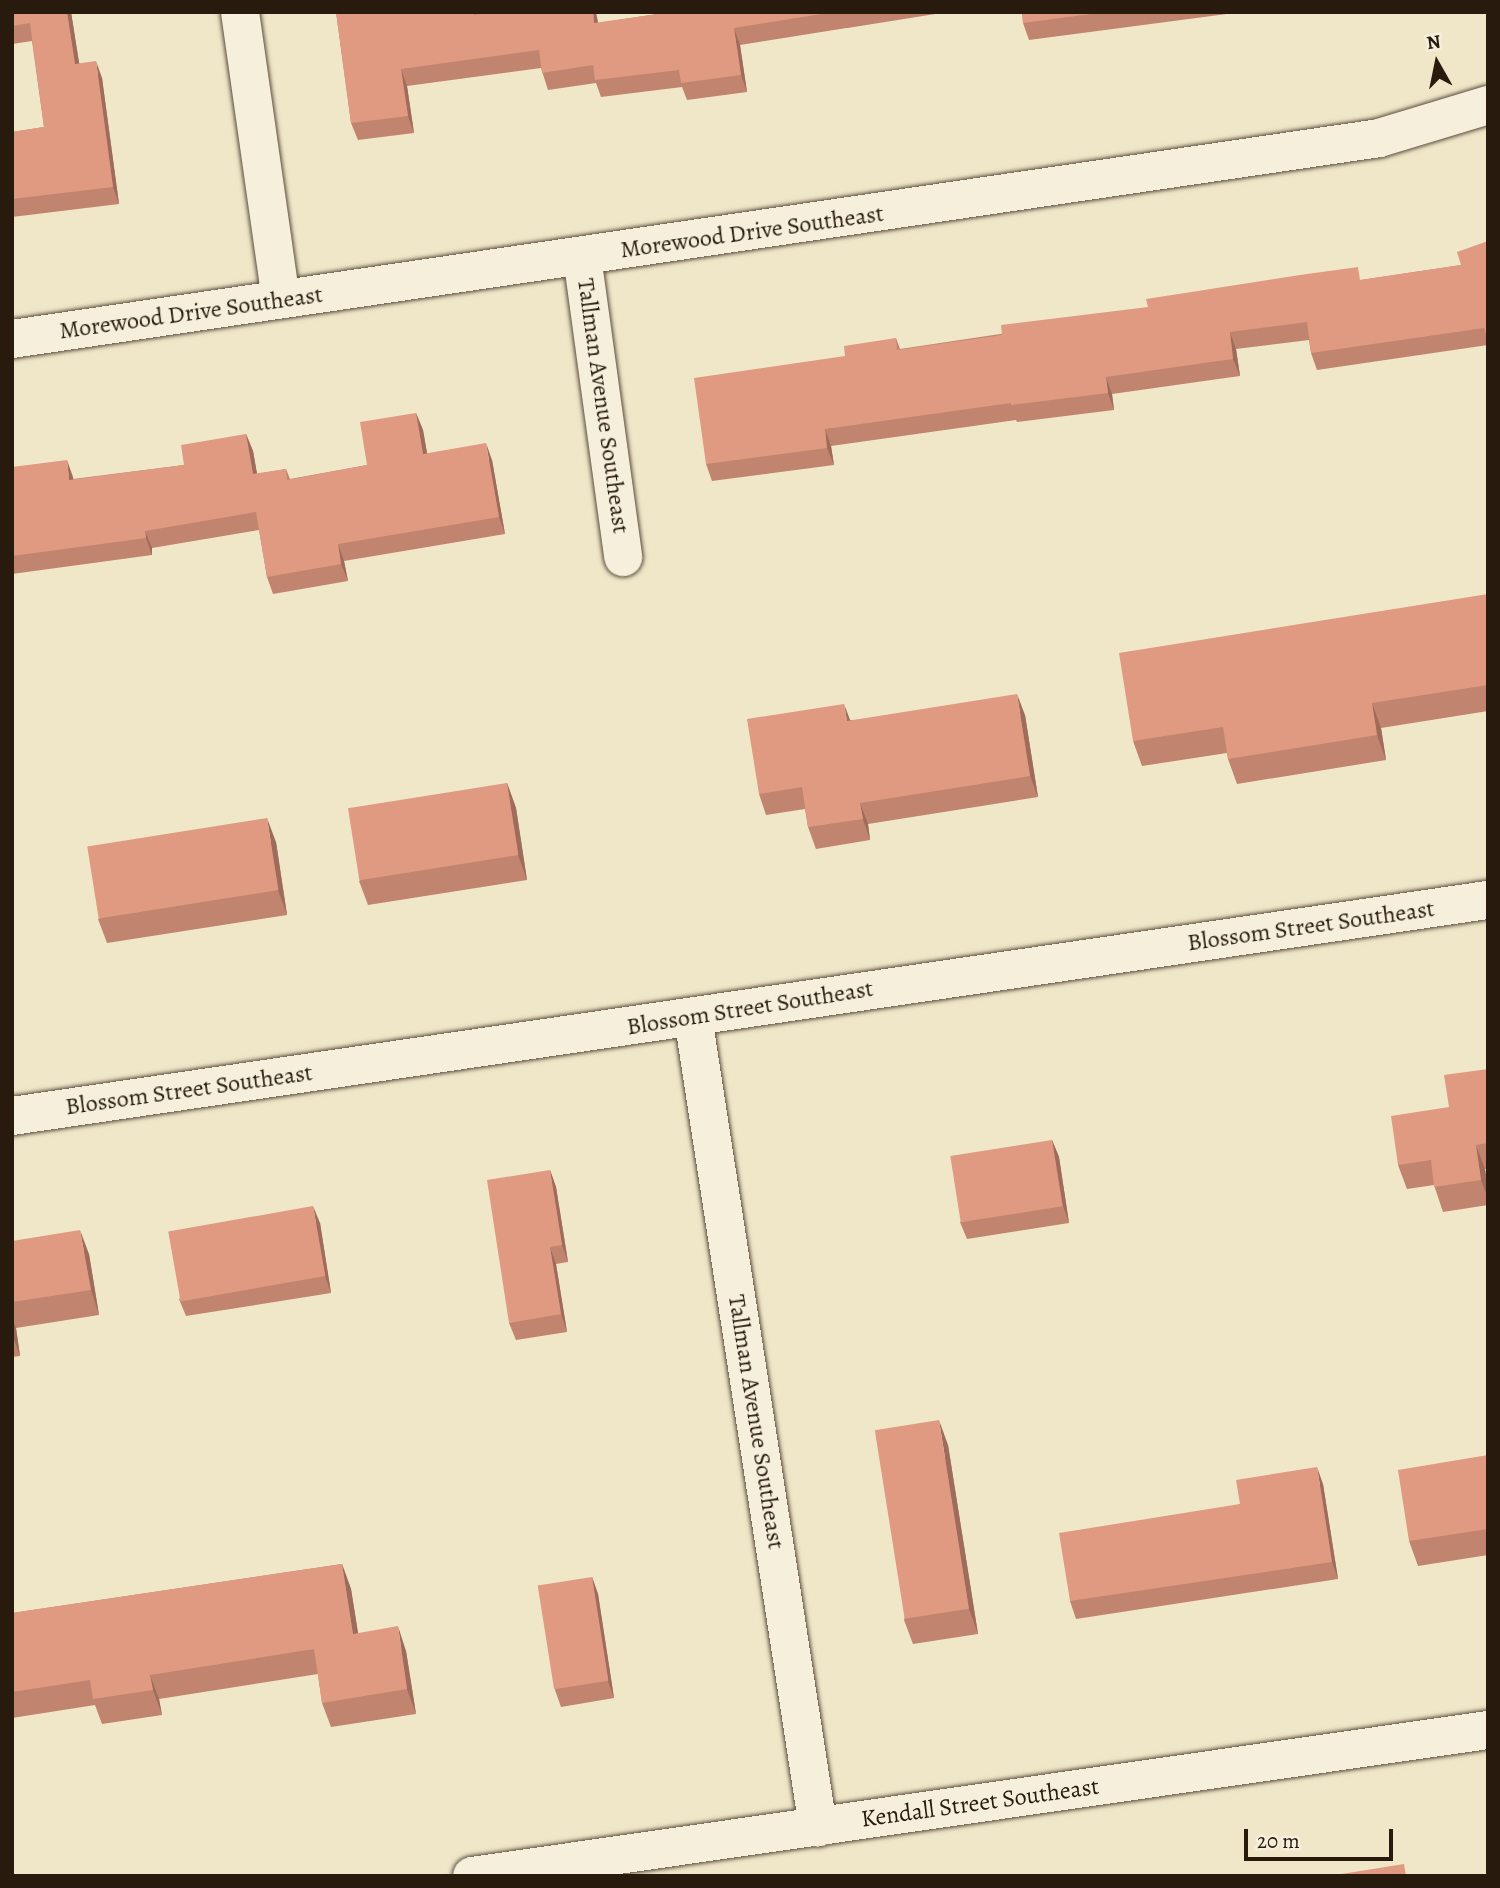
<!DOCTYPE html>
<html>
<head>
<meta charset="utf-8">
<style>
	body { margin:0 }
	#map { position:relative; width:1500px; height:1888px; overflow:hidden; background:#f0e7c9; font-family:Alegreya,serif }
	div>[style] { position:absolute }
	.roads { filter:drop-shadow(0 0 2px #5a4d3c) drop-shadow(0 0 2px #5a4d3c) }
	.minor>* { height:38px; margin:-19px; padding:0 19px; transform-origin:19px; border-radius:19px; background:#f5efdc }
	.wall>* { inset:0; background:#c1846f }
	.shaded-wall>* { inset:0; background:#9d6c5a }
	.building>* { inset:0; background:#e09a81; transform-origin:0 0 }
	span { translate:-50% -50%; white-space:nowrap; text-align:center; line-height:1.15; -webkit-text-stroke:5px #f5efdc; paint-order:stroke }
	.street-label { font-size:24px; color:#281a0d }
	.frame { position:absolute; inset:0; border:14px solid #281a0d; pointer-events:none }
	.north { position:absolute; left:1402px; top:28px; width:70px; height:70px; -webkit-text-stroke:5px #f5efdc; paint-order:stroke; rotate:351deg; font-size:19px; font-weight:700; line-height:28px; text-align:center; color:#281a0d }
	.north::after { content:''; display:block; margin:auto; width:24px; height:32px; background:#281a0d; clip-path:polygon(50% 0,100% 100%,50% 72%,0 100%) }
	.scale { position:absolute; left:1244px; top:1829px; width:149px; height:32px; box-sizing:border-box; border:4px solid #281a0d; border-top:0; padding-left:9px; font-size:21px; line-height:24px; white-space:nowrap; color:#281a0d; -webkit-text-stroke:5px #f5efdc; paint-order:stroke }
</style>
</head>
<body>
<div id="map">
	<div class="roads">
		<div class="minor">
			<div style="left:240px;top:12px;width:290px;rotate:81.9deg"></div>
			<div style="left:582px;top:256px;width:304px;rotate:82.2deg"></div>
			<div style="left:12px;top:339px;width:1382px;rotate:-8.36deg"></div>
			<div style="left:1379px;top:138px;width:114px;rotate:-16.8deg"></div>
			<div style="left:693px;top:1017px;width:820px;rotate:81.23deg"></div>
			<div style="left:12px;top:1116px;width:1492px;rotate:-8.33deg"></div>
			<div style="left:472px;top:1876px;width:1026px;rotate:-8.18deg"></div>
		</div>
	</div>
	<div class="wall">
		<div style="clip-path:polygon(12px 12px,71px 12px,79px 63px,102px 78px,119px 204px,12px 217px,12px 132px,44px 127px,32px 41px,12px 44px)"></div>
		<div style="clip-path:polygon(336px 12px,478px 12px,478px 14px,597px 17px,598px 23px,671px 12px,948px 12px,740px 45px,747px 92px,687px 100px,682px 87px,601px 97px,596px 83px,548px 90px,541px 68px,407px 86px,414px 133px,358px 140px,351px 123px)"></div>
		<div style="clip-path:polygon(1022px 12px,1242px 12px,1029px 40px,1023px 23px)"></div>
		<div style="clip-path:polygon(1488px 241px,1488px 345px,1317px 370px,1311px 353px,1309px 340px,1236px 349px,1240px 376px,1112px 394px,1114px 410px,1017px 422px,1016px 420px,831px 446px,834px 465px,712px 481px,706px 464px,845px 356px,896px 338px,900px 349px,1461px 265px)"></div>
		<div style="clip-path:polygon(416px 413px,423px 430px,427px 453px,492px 460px,505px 534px,344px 561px,348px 581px,273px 594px,267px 577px,259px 530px,152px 548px,152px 555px,12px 574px,12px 467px,73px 477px,73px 479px,184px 465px,246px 434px,253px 451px,257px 474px,286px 469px,290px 479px,367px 465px)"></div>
		<div style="clip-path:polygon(1488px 594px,1488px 711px,1381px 728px,1386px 760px,1237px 784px,1228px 759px,1227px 753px,1142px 766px,1133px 741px)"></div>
		<div style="clip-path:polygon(1025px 715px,1038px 797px,868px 824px,870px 840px,816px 849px,808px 827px,805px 809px,766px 815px,759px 794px,850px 720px)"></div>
		<div style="clip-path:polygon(507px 783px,516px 808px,527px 880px,368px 905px,359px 881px)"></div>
		<div style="clip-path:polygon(276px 842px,287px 915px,107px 943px,98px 919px)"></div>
		<div style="clip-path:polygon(1488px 1069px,1488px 1169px,1485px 1169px,1488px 1188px,1488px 1205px,1443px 1212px,1434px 1185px,1407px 1189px,1398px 1165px,1449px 1107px)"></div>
		<div style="clip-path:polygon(1052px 1140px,1059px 1157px,1069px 1223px,967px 1239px,960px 1222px)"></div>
		<div style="clip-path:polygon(550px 1170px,556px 1187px,568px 1262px,556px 1264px,567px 1332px,516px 1340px,509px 1323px)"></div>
		<div style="clip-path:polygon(320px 1223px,331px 1293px,186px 1316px,179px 1299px)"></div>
		<div style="clip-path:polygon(12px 1241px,89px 1254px,99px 1315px,16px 1328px,20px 1356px,12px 1357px)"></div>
		<div style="clip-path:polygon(948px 1445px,978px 1634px,913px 1644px,904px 1620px)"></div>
		<div style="clip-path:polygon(1488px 1455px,1488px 1555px,1418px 1566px,1409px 1541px)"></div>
		<div style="clip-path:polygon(1323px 1484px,1338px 1579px,1076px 1619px,1070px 1601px,1240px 1504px)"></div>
		<div style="clip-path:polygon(342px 1564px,351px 1589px,358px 1633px,406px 1651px,416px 1714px,331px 1727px,322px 1703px,318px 1674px,159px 1699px,162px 1715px,102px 1724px,95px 1705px,12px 1718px,12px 1613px)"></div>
		<div style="clip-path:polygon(592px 1577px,598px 1594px,614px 1698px,561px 1707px,555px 1690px)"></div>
	</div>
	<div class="shaded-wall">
		<div style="clip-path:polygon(67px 12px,71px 12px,82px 81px,75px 64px)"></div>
		<div style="clip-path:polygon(593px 12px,596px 12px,597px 17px,600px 41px,594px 23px)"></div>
		<div style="clip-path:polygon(734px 28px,740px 45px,747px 92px,741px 75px)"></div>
		<div style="clip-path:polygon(96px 61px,102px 78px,119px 204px,113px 187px)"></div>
		<div style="clip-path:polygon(401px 69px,407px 86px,414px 133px,408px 116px)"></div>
		<div style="clip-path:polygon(1230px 332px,1236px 349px,1240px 376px,1233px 359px)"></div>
		<div style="clip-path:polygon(1106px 377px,1112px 394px,1114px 410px,1108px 393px)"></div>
		<div style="clip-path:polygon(416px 413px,423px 430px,430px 471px,423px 454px)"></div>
		<div style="clip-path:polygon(825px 429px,831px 446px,834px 465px,827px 448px)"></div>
		<div style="clip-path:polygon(246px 434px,253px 451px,260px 491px,253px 474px)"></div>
		<div style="clip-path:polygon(486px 443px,492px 460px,505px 534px,499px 517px)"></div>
		<div style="clip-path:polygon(67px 460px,73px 477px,76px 497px,69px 480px)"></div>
		<div style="clip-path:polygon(145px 531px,152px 548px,152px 555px,146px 538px)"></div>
		<div style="clip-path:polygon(338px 544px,344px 561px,348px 581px,341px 564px)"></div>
		<div style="clip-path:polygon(1017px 694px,1025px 715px,1038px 797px,1030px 776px)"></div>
		<div style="clip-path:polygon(1372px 703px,1381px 728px,1386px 760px,1377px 735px)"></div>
		<div style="clip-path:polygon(844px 704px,852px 725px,847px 721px)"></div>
		<div style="clip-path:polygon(507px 783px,516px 808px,527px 880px,518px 855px)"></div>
		<div style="clip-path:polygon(860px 803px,868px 824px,870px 840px,863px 819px)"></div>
		<div style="clip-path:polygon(267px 818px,276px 842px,287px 915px,278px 890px)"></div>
		<div style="clip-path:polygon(1052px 1140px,1059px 1157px,1069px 1223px,1063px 1206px)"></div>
		<div style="clip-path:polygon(1476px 1145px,1485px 1169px,1488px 1188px,1488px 1198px,1481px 1180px)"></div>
		<div style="clip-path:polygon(550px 1170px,556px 1187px,568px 1262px,562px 1245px)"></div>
		<div style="clip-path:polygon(313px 1206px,320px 1223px,331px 1293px,325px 1276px)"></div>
		<div style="clip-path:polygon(80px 1230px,89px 1254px,99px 1315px,91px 1290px)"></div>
		<div style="clip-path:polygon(550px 1247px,556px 1264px,567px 1332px,561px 1314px)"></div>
		<div style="clip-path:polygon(12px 1319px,16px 1328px,20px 1356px,12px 1334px)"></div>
		<div style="clip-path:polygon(939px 1420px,948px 1445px,978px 1634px,969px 1609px)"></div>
		<div style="clip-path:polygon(1317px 1467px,1323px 1484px,1338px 1579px,1332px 1562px)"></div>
		<div style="clip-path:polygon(342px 1564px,351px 1589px,362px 1658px,353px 1634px)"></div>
		<div style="clip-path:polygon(592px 1577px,598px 1594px,614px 1698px,608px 1681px)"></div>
		<div style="clip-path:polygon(398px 1626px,406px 1651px,416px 1714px,407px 1689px)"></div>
		<div style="clip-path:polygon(150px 1675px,159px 1699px,162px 1715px,153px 1690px)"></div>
	</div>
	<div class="building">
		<div style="clip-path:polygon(12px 12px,67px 12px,75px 64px,96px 61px,113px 187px,12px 199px,12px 132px,44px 127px,30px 23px,12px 26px)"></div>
		<div style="clip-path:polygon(336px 12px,474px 12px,474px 15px,495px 12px,593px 12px,594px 23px,671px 12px,834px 12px,734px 28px,741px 75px,681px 83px,679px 70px,595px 80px,593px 65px,542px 73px,539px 50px,401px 69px,408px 116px,351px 123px)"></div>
		<div style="clip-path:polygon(1022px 12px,1106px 12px,1023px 23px)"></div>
		<div style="clip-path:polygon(1488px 241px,1488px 334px,1486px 334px,1484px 328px,1311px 353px,1307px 322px,1230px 332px,1233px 359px,1106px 377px,1108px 393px,1011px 405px,1011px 403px,825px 429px,827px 448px,706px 464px,694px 378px,845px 356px,844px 346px,896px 338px,897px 350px,1002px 335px,1001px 325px,1148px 307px,1146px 299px,1300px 275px,1358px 267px,1360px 280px,1461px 265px,1457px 252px)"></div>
		<div style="clip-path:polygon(416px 413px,423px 454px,486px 443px,499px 517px,338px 544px,341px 564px,267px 577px,256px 512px,145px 531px,146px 538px,12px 556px,12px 467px,67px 460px,69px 480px,184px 465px,181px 445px,246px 434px,253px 474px,286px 469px,287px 480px,367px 465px,360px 422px)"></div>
		<div style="clip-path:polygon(1488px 594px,1488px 685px,1372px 703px,1377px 735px,1228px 759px,1223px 727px,1133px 741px,1119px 653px)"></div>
		<div style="clip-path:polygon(1017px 694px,1030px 776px,860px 803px,863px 819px,808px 827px,802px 787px,759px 794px,747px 719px,844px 704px,847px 721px)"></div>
		<div style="left:507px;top:783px;width:73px;height:161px;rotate:81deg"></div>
		<div style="left:267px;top:818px;width:73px;height:182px;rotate:81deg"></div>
		<div style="clip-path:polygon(1488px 1069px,1488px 1143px,1476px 1145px,1481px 1180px,1434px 1187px,1431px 1160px,1398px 1165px,1391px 1116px,1449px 1107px,1444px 1075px)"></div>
		<div style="left:1052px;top:1140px;width:67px;height:103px;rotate:81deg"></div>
		<div style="clip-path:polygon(550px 1170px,562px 1245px,550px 1247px,561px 1314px,509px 1323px,487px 1180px)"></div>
		<div style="left:313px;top:1206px;width:71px;height:147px;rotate:80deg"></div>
		<div style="clip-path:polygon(80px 1230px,91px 1290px,12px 1302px,12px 1241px)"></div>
		<div style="left:939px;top:1420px;width:191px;height:65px;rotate:81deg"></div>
		<div style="clip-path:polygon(1488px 1455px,1488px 1529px,1409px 1541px,1398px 1470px)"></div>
		<div style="clip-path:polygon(1317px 1467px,1332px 1562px,1070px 1601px,1059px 1533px,1240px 1504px,1236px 1480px)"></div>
		<div style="clip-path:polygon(342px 1564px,353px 1634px,398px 1626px,407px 1689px,322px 1703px,314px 1649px,150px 1675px,153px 1690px,93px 1699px,90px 1680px,12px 1692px,12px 1613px)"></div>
		<div style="left:592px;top:1577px;width:105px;height:55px;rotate:81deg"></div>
		<div style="clip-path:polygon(1404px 1864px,1406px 1876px,1329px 1876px)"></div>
	</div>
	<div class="street-label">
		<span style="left:752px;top:232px;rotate:-8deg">Morewood Drive Southeast</span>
		<span style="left:191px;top:313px;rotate:-8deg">Morewood Drive Southeast</span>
		<span style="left:603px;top:406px;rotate:82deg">Tallman Avenue Southeast</span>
		<span style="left:1311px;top:926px;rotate:-8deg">Blossom Street Southeast</span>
		<span style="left:750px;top:1008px;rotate:-9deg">Blossom Street Southeast</span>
		<span style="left:189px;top:1090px;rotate:-8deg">Blossom Street Southeast</span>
		<span style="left:756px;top:1422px;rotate:81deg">Tallman Avenue Southeast</span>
		<span style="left:980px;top:1803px;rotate:-8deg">Kendall Street Southeast</span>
	</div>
	<div class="frame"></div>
	<div class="north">N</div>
	<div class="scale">20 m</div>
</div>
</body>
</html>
